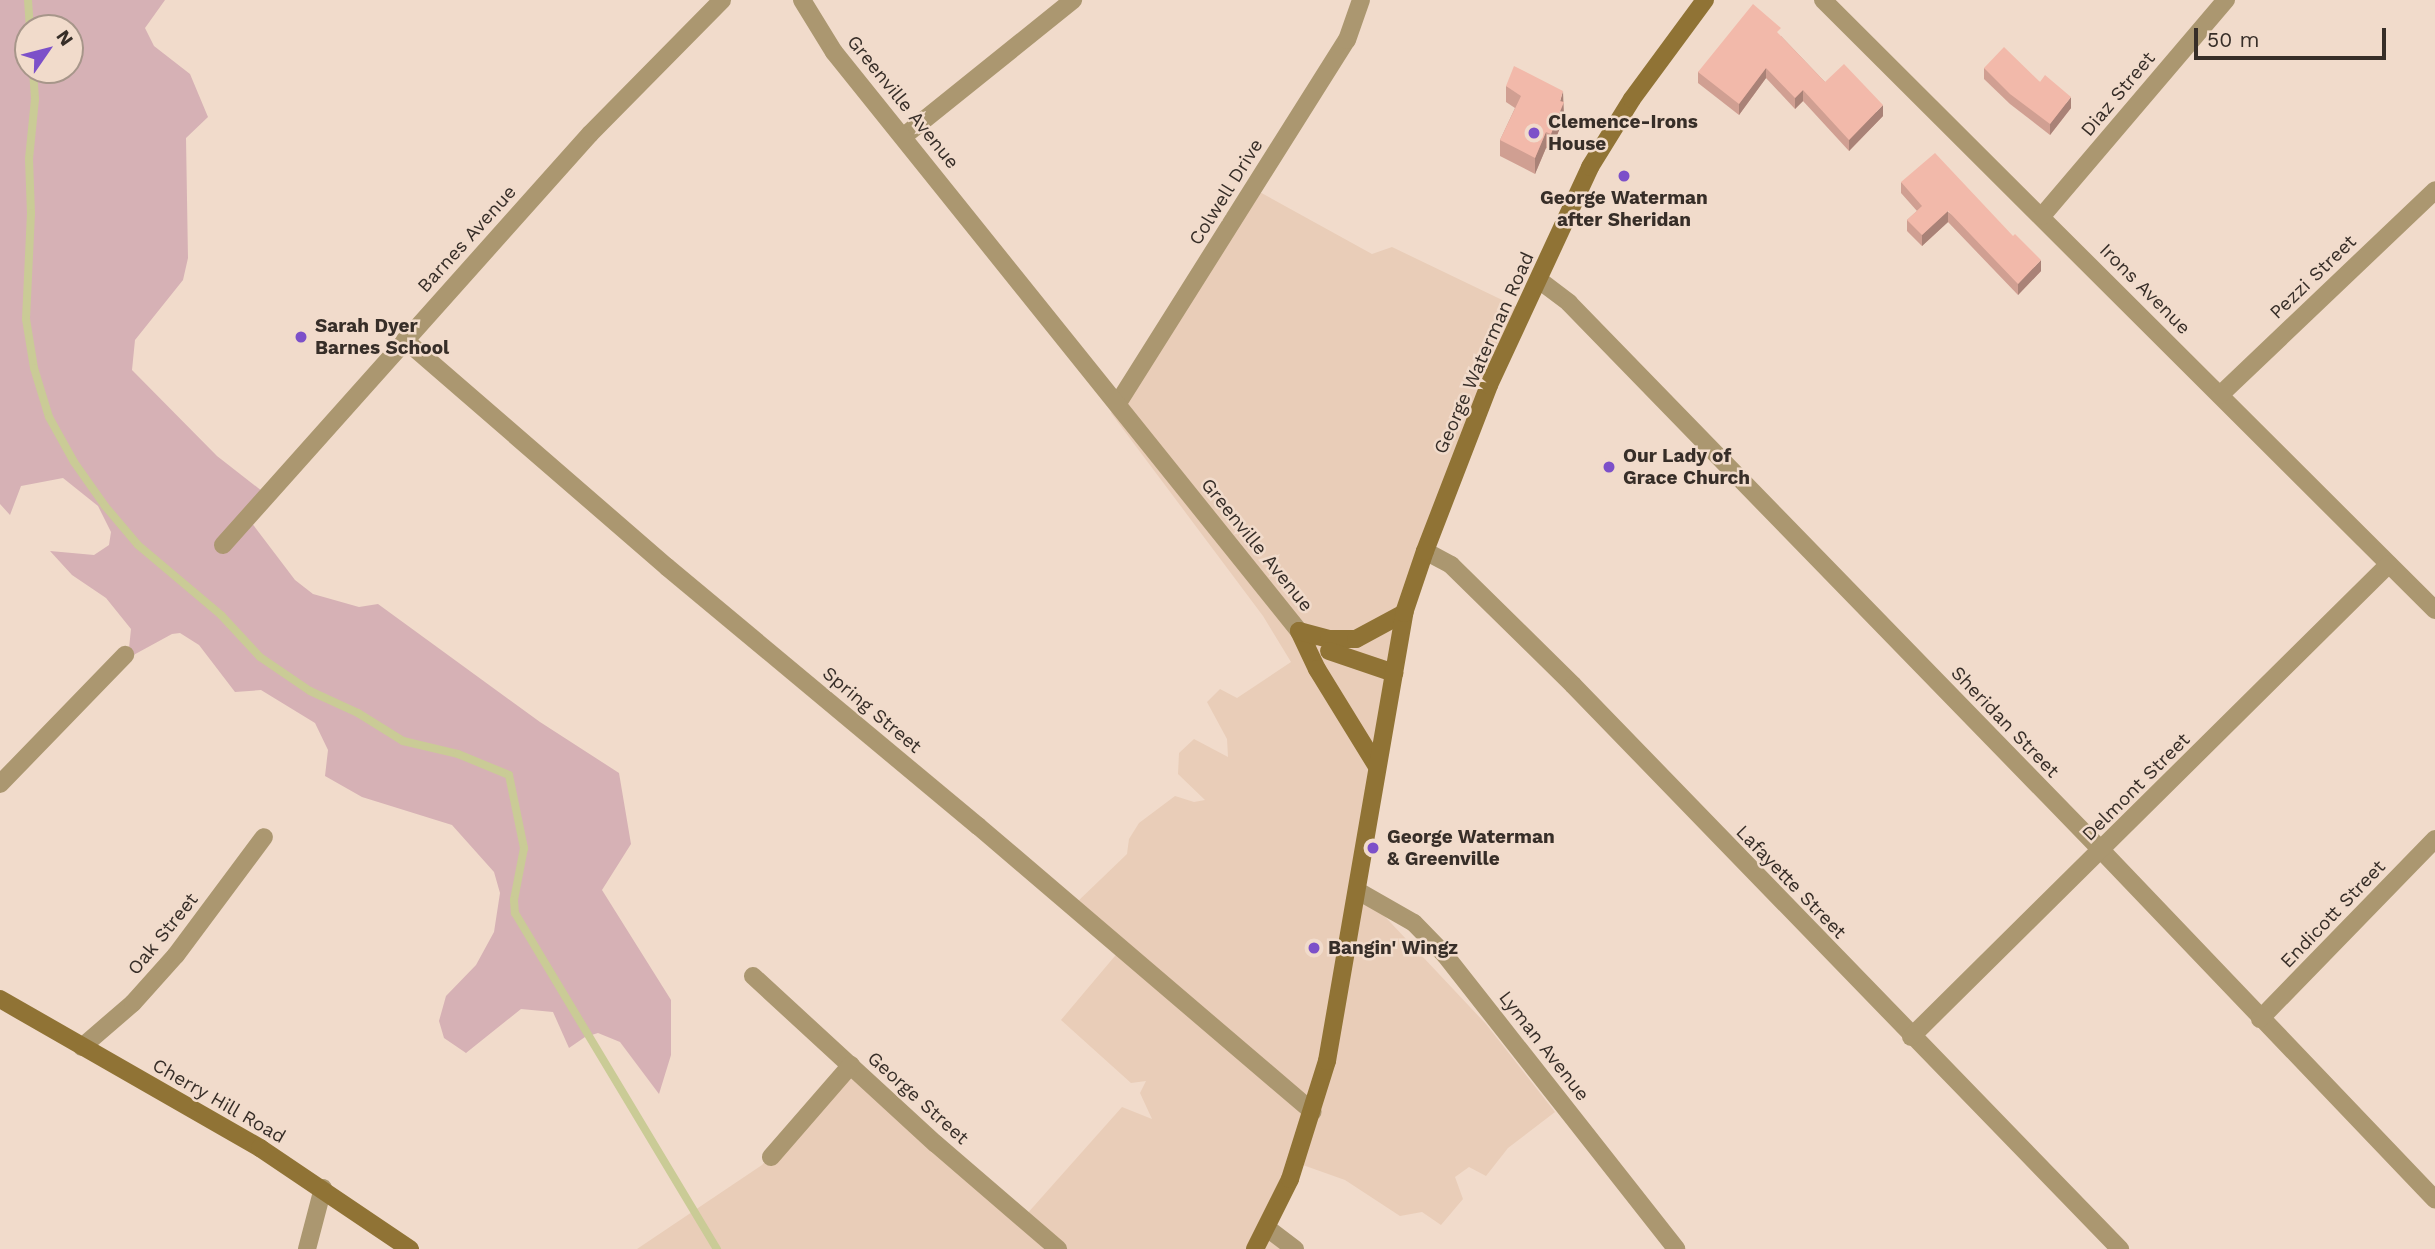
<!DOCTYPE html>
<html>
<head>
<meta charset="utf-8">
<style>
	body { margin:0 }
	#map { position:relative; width:2435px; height:1249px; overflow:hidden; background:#f1dbcb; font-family:"Work Sans",sans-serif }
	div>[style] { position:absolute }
	.built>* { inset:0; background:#e9cdb8 }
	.green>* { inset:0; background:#d6b1b5 }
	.stream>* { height:8px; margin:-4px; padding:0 4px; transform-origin:4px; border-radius:4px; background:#cacb96 }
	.minor>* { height:18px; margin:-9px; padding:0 9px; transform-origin:9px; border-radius:9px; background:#ab9770 }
	.tertiary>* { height:18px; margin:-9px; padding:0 9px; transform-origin:9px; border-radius:9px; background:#ab9770 }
	.secondary>* { height:18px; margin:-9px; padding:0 9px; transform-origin:9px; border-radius:9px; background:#907335 }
	.wall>* { inset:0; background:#d09f92 }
	.shaded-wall>* { inset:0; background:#a98277 }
	.building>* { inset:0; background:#f2b9aa }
	.dots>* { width:19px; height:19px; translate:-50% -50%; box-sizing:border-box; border:4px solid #f1dbcb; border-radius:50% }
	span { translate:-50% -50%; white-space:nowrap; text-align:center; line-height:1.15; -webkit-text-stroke:5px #f1dbcb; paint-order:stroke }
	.street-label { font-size:19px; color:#372e28 }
	.poi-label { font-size:19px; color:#372e28; font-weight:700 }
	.left { translate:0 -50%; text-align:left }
	.north { position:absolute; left:14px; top:14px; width:70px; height:70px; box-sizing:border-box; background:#f1dbcb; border:2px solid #a7968a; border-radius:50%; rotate:55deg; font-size:19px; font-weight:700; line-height:28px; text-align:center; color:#372e28 }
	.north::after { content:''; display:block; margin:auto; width:24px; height:32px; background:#7c50c9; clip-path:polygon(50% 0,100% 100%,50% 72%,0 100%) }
	.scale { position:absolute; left:2194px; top:28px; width:192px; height:32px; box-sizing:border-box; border:4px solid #372e28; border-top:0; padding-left:9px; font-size:21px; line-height:24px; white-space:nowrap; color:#372e28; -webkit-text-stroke:5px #f1dbcb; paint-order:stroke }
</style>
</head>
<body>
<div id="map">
	<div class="built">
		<div style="clip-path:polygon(1256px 190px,1372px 254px,1392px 247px,1523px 310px,1421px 544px,1359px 889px,1486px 1024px,1555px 1112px,1508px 1148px,1486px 1176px,1469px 1167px,1455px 1177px,1463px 1199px,1441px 1225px,1422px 1212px,1400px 1216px,1345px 1180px,1300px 1164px,1271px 1224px,1287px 1249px,637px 1249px,762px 1165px,846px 1071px,1026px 1215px,1122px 1107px,1152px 1119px,1140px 1093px,1146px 1081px,1131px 1083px,1061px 1020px,1120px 950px,1075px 904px,1127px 854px,1129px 839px,1139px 823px,1175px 796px,1194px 802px,1205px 800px,1178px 774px,1179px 753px,1194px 739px,1228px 757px,1227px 739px,1207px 702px,1220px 689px,1237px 698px,1291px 662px,1263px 616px,1111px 413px,1251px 194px)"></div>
	</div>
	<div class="green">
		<div style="clip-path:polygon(evenodd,0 0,165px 0,145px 28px,154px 46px,190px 74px,208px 117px,186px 138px,188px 258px,183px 280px,135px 340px,132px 370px,217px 456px,267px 495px,251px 522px,295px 580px,313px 594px,359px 607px,378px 604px,540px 722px,619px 773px,631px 844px,602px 890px,671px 1000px,671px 1055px,659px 1094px,620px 1042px,598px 1033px,585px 1037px,569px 1048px,553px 1012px,521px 1009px,466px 1053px,444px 1038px,439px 1021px,446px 996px,476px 965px,494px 932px,500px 893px,494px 872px,452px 825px,362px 797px,325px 776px,328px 750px,315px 723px,261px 690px,235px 692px,199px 645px,180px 633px,172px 634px,128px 658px,131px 629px,106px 598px,72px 575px,50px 551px,94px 555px,109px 545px,111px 532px,98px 506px,63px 478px,21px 486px,10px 515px,0 504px,0 0,28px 28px,70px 28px,70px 70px,28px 70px,28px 28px)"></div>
	</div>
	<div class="stream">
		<div style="left:28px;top:0;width:28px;rotate:86deg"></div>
		<div style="left:33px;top:70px;width:29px;rotate:86deg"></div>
		<div style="left:35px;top:99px;width:60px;rotate:95.7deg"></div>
		<div style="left:29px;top:159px;width:54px;rotate:87.9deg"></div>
		<div style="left:31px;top:213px;width:106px;rotate:92.7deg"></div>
		<div style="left:26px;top:319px;width:50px;rotate:80.7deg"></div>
		<div style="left:34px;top:368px;width:51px;rotate:73deg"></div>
		<div style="left:49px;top:417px;width:51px;rotate:60.9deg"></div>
		<div style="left:74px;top:462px;width:54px;rotate:54.8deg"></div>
		<div style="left:105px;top:506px;width:51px;rotate:49.8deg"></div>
		<div style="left:138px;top:545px;width:109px;rotate:40.1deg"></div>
		<div style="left:221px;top:615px;width:57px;rotate:47.1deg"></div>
		<div style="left:260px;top:657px;width:60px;rotate:34.2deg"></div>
		<div style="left:310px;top:691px;width:53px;rotate:24.6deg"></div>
		<div style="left:358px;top:713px;width:53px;rotate:31.9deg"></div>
		<div style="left:403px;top:741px;width:57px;rotate:13.3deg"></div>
		<div style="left:458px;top:754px;width:55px;rotate:22.4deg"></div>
		<div style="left:509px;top:775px;width:75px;rotate:78.4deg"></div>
		<div style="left:524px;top:848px;width:53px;rotate:100.9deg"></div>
		<div style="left:514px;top:900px;width:13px;rotate:86deg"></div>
		<div style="left:515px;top:913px;width:392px;rotate:59deg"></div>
	</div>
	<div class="minor">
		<div style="left:1823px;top:0;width:864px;rotate:44.91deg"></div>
		<div style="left:904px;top:136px;width:217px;rotate:-38.8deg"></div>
		<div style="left:2042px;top:216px;width:284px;rotate:-49.6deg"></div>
		<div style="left:1539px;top:280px;width:38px;rotate:37deg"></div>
		<div style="left:1569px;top:303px;width:764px;rotate:45.79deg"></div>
		<div style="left:2102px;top:851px;width:482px;rotate:46.3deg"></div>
		<div style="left:405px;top:340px;width:347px;rotate:40.9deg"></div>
		<div style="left:667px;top:567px;width:405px;rotate:39.8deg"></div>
		<div style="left:978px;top:826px;width:440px;rotate:40.5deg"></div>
		<div style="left:2220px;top:395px;width:297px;rotate:-43.6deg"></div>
		<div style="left:1118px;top:403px;width:429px;rotate:-57.8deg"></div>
		<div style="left:1347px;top:40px;width:42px;rotate:-70.7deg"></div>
		<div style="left:223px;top:545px;width:551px;rotate:-48.24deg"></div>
		<div style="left:590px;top:134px;width:188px;rotate:-45.4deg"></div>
		<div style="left:1425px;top:551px;width:30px;rotate:28deg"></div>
		<div style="left:1451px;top:565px;width:171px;rotate:44.5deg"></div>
		<div style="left:1573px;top:685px;width:786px;rotate:45.88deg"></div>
		<div style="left:0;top:784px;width:180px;rotate:-45.9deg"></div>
		<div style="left:1358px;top:891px;width:64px;rotate:29.7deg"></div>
		<div style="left:1414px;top:923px;width:45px;rotate:45.9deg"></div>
		<div style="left:1445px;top:955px;width:374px;rotate:51.8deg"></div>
		<div style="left:753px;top:976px;width:248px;rotate:42.6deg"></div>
		<div style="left:936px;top:1144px;width:161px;rotate:40.7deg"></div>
		<div style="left:2260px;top:1019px;width:251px;rotate:-45.8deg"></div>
		<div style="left:1911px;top:1037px;width:672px;rotate:-44.7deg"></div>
		<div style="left:82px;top:1047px;width:67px;rotate:-40.8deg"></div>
		<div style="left:133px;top:1003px;width:64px;rotate:-48.1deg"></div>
		<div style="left:176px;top:955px;width:147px;rotate:-53.3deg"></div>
		<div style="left:771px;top:1157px;width:122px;rotate:-49deg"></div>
		<div style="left:1267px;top:1228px;width:35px;rotate:37deg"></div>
		<div style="left:307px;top:1249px;width:63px;rotate:-75.3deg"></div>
	</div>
	<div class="tertiary">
		<div style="left:802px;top:0;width:61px;rotate:58.4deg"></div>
		<div style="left:834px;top:52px;width:743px;rotate:51.23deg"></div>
		<div style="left:1299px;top:631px;width:14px;rotate:34deg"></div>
	</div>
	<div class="secondary">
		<div style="left:1299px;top:631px;width:42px;rotate:64.7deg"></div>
		<div style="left:1317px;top:669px;width:113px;rotate:58.4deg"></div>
		<div style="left:1299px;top:631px;width:31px;rotate:15deg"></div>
		<div style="left:1329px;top:639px;width:27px"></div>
		<div style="left:1356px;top:639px;width:55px;rotate:-28.4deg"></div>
		<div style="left:1329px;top:651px;width:69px;rotate:18.7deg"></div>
		<div style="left:0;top:999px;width:300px;rotate:29.8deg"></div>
		<div style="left:260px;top:1148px;width:181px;rotate:34deg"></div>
		<div style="left:1255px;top:1249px;width:78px;rotate:-63.4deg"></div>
		<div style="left:1290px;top:1179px;width:124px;rotate:-72.6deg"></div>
		<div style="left:1327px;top:1061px;width:455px;rotate:-80.2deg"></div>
		<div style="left:1404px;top:613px;width:65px;rotate:-71.3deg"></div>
		<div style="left:1425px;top:551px;width:178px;rotate:-68.9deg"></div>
		<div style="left:1489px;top:385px;width:240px;rotate:-65.1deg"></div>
		<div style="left:1590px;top:167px;width:80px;rotate:-58.3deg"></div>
		<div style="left:1632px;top:99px;width:123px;rotate:-53.6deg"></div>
	</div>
	<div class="wall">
		<div style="clip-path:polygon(1781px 36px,1825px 82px,1883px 116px,1849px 151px,1803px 101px,1795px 109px,1766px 78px,1739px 115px,1698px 83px,1698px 72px)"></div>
		<div style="clip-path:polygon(1984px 68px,2040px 82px,2071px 108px,2050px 135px,2010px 104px,1984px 79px)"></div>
		<div style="clip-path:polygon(1506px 86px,1563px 102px,1564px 118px,1551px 150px,1546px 148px,1535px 174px,1500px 156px,1500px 140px,1515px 108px,1506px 102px)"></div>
		<div style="clip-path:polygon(1901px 182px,2041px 271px,2018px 295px,1948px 222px,1922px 246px,1907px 231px,1907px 220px,1917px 211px,1901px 193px)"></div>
	</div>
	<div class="shaded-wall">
		<div style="clip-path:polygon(1766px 68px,1766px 78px,1739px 115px,1739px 104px)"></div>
		<div style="clip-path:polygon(1803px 90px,1803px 101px,1795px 109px,1795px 98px)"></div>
		<div style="clip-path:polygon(1563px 91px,1564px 118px,1551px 150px,1551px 134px)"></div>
		<div style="clip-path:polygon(2071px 97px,2071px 108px,2050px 135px,2050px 124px)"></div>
		<div style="clip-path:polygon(1883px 105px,1883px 116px,1849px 151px,1849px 140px)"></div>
		<div style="clip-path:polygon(1546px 132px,1546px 148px,1535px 174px,1535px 158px)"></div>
		<div style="clip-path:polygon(1948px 211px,1948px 222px,1922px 246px,1922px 235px)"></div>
		<div style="clip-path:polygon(2041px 260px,2041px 271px,2018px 295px,2018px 284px)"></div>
	</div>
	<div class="building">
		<div style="clip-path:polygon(1753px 4px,1781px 28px,1777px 32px,1825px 82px,1844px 64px,1883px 105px,1849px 140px,1803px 90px,1795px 98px,1766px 68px,1739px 104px,1698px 72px)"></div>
		<div style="clip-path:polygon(2004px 47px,2040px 82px,2045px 75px,2071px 97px,2050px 124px,2010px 94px,1984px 68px)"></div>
		<div style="clip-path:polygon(1514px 66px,1563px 91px,1560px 101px,1564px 102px,1551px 134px,1546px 132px,1535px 158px,1500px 140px,1521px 96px,1506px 86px)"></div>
		<div style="clip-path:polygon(1935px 153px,2013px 236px,2015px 234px,2041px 260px,2018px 284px,1948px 211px,1922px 235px,1907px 220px,1922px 206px,1901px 182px)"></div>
	</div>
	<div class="dots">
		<div style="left:1534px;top:133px;background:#7c50c9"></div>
		<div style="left:1624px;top:176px;background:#7c50c9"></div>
		<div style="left:301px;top:337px;background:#7c50c9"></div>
		<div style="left:1609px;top:467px;background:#7c50c9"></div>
		<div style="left:1373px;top:848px;background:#7c50c9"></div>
		<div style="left:1314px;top:948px;background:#7c50c9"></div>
	</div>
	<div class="street-label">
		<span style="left:2118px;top:94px;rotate:-50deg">Diaz Street</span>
		<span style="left:903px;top:102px;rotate:51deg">Greenville Avenue</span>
		<span style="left:1226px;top:192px;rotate:-58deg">Colwell Drive</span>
		<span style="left:467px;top:239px;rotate:-48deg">Barnes Avenue</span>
		<span style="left:2313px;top:277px;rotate:-44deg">Pezzi Street</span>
		<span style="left:2145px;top:289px;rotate:45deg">Irons Avenue</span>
		<span style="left:1484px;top:353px;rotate:-66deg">George Waterman Road</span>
		<span style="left:1257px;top:545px;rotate:51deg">Greenville Avenue</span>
		<span style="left:872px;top:710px;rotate:40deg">Spring Street</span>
		<span style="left:2005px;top:722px;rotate:46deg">Sheridan Street</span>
		<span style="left:2136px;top:787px;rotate:-45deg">Delmont Street</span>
		<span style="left:1791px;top:882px;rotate:46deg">Lafayette Street</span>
		<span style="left:2333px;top:914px;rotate:-46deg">Endicott Street</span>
		<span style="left:163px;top:934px;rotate:-51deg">Oak Street</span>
		<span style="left:1544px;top:1046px;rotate:52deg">Lyman Avenue</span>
		<span style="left:918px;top:1098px;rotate:42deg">George Street</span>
		<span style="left:219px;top:1101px;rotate:30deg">Cherry Hill Road</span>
	</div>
	<div class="poi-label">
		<span class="left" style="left:1548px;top:133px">Clemence-Irons<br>House</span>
		<span style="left:1624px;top:209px">George Waterman<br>after Sheridan</span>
		<span class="left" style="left:315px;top:337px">Sarah Dyer<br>Barnes School</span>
		<span class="left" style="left:1623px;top:467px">Our Lady of<br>Grace Church</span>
		<span class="left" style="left:1387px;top:848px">George Waterman<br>&amp; Greenville</span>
		<span class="left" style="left:1328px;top:948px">Bangin' Wingz</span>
	</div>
	<div class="north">N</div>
	<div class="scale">50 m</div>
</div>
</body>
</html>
